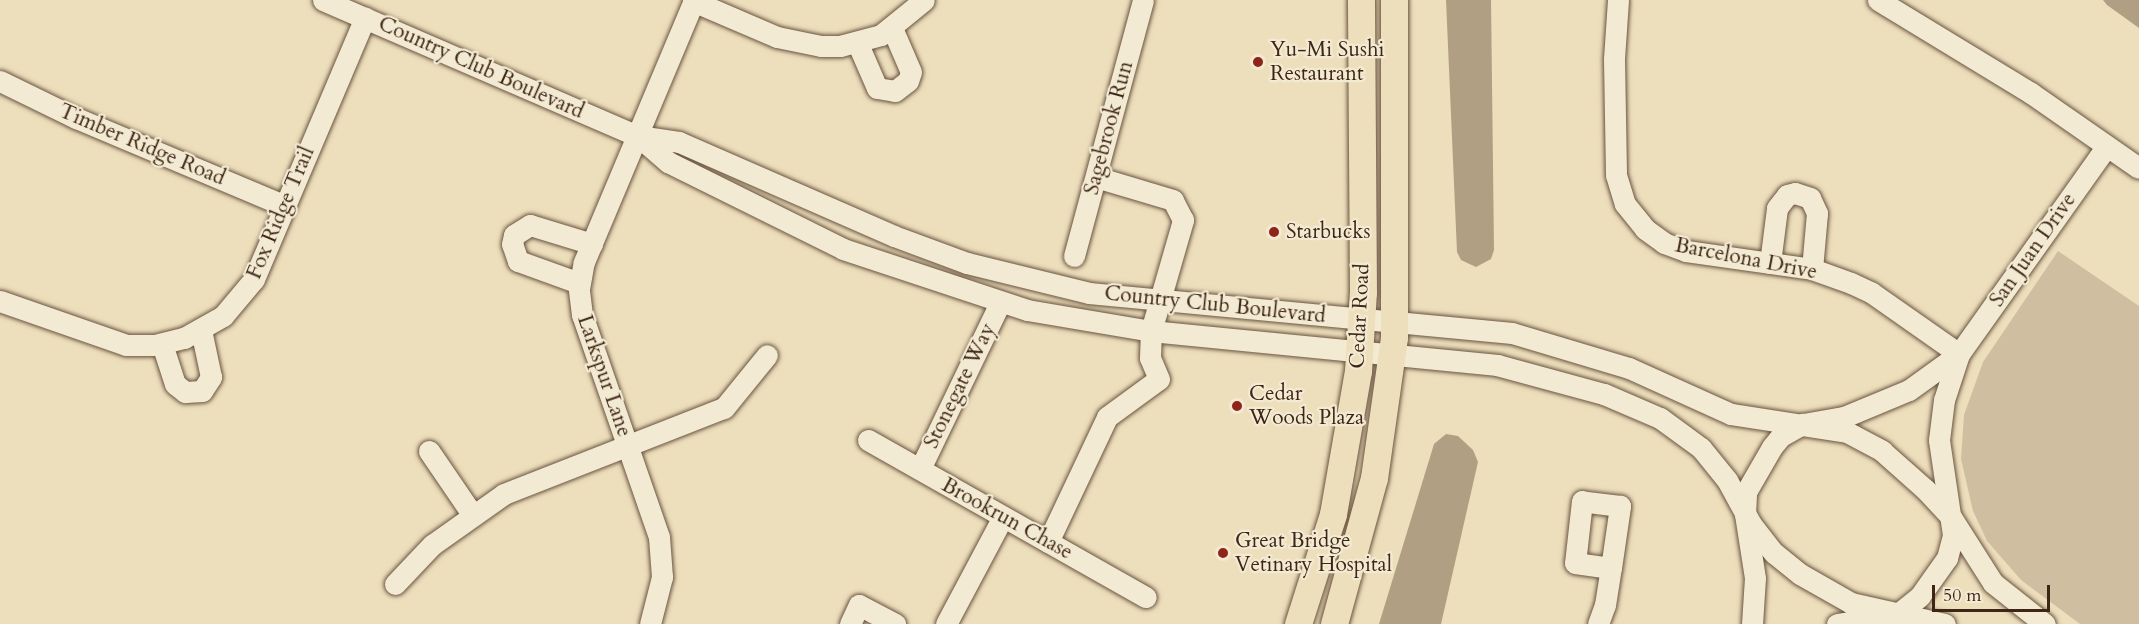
<!DOCTYPE html>
<html>
<head>
<meta charset="utf-8">
<style>
	body { margin:0 }
	#map { position:relative; width:2139px; height:624px; overflow:hidden; background:#eddebc; font-family:Cardo,serif }
	div>[style] { position:absolute }
	.green>* { inset:0; background:#cfbfa0 }
	.water>* { inset:0; background:#b19f83 }
	.roads { filter:drop-shadow(0 0 2px #69543f) drop-shadow(0 0 2px #69543f) }
	.minor>* { height:21px; margin:-10.5px; padding:0 10.5px; transform-origin:10.5px; border-radius:10.5px; background:#f3ead3 }
	.major>* { height:27px; margin:-13.5px; padding:0 13.5px; transform-origin:13.5px; border-radius:13.5px; background:#eddebc }
	.dots>* { width:16px; height:16px; translate:-50% -50%; box-sizing:border-box; border:3px solid #f3ead3; border-radius:50% }
	span { translate:-50% -50%; white-space:nowrap; text-align:center; line-height:1.15; -webkit-text-stroke:4.5px #f3ead3; paint-order:stroke }
	.poi-label { font-size:21px; color:#3d2615 }
	.left { translate:0 -50%; text-align:left }
	.street-label { font-size:21px; color:#3d2615 }
	.scale { position:absolute; left:1932px; top:585px; width:118px; height:27px; box-sizing:border-box; border:3px solid #3d2615; border-top:0; padding-left:8px; font-size:18px; line-height:21px; white-space:nowrap; color:#3d2615; -webkit-text-stroke:4px #f3ead3; paint-order:stroke }
</style>
</head>
<body>
<div id="map">
	<div class="green">
		<div style="clip-path:polygon(2058px 251px,2139px 306px,2139px 624px,2080px 624px,2021px 580px,1987px 541px,1973px 511px,1961px 459px,1964px 415px,1983px 362px)"></div>
	</div>
	<div class="water">
		<div style="clip-path:polygon(1446px 0,1491px 0,1494px 250px,1491px 259px,1476px 267px,1461px 260px,1457px 252px)"></div>
		<div style="clip-path:polygon(2103px 0,2139px 0,2139px 28px,2107px 5px)"></div>
		<div style="clip-path:polygon(1446px 434px,1458px 436px,1473px 450px,1478px 462px,1441px 624px,1379px 624px,1434px 444px)"></div>
	</div>
	<div class="roads">
		<div class="minor">
			<div style="left:323px;top:0;width:343px;rotate:23.4deg"></div>
			<div style="left:638px;top:136px;width:41px;rotate:8.3deg"></div>
			<div style="left:679px;top:142px;width:235px;rotate:23.6deg"></div>
			<div style="left:894px;top:236px;width:78px;rotate:20.3deg"></div>
			<div style="left:967px;top:263px;width:126px;rotate:13.8deg"></div>
			<div style="left:1089px;top:293px;width:425px;rotate:5.4deg"></div>
			<div style="left:1512px;top:333px;width:122px;rotate:16.7deg"></div>
			<div style="left:1629px;top:368px;width:112px;rotate:24.3deg"></div>
			<div style="left:1731px;top:414px;width:117px;rotate:8.8deg"></div>
			<div style="left:1847px;top:432px;width:40px;rotate:28deg"></div>
			<div style="left:1882px;top:451px;width:57px;rotate:41.5deg"></div>
			<div style="left:1925px;top:489px;width:38px;rotate:47deg"></div>
			<div style="left:1951px;top:517px;width:78px;rotate:57.5deg"></div>
			<div style="left:1993px;top:583px;width:66px;rotate:38.3deg"></div>
			<div style="left:1618px;top:0;width:59px;rotate:93.9deg"></div>
			<div style="left:1614px;top:59px;width:116px;rotate:89deg"></div>
			<div style="left:1616px;top:175px;width:30px;rotate:73deg"></div>
			<div style="left:1625px;top:204px;width:32px;rotate:51deg"></div>
			<div style="left:1645px;top:229px;width:24px;rotate:36deg"></div>
			<div style="left:1664px;top:243px;width:23px;rotate:20deg"></div>
			<div style="left:1686px;top:251px;width:127px;rotate:8.1deg"></div>
			<div style="left:1812px;top:269px;width:41px;rotate:19.7deg"></div>
			<div style="left:1851px;top:283px;width:23px;rotate:25deg"></div>
			<div style="left:1872px;top:293px;width:106px;rotate:35deg"></div>
			<div style="left:1878px;top:0;width:179px;rotate:31.3deg"></div>
			<div style="left:2031px;top:93px;width:131px;rotate:34.8deg"></div>
			<div style="left:693px;top:1px;width:91px;rotate:23.2deg"></div>
			<div style="left:777px;top:37px;width:45px;rotate:11.6deg"></div>
			<div style="left:821px;top:46px;width:19px"></div>
			<div style="left:840px;top:46px;width:42px;rotate:-15deg"></div>
			<div style="left:881px;top:35px;width:55px;rotate:-39.1deg"></div>
			<div style="left:857px;top:42px;width:50px;rotate:66.5deg"></div>
			<div style="left:877px;top:88px;width:18px;rotate:9deg"></div>
			<div style="left:895px;top:91px;width:16px;rotate:-38deg"></div>
			<div style="left:908px;top:81px;width:9px;rotate:-72deg"></div>
			<div style="left:911px;top:72px;width:48px;rotate:-113.4deg"></div>
			<div style="left:0;top:81px;width:85px;rotate:26deg"></div>
			<div style="left:76px;top:118px;width:227px;rotate:22.8deg"></div>
			<div style="left:638px;top:136px;width:40px;rotate:41deg"></div>
			<div style="left:668px;top:162px;width:195px;rotate:26.4deg"></div>
			<div style="left:843px;top:249px;width:194px;rotate:18.3deg"></div>
			<div style="left:1027px;top:310px;width:126px;rotate:9.6deg"></div>
			<div style="left:1151px;top:331px;width:348px;rotate:5.6deg"></div>
			<div style="left:1497px;top:365px;width:111px;rotate:15.2deg"></div>
			<div style="left:1604px;top:394px;width:61px;rotate:23.2deg"></div>
			<div style="left:1660px;top:418px;width:51px;rotate:36.2deg"></div>
			<div style="left:1701px;top:448px;width:41px;rotate:50.9deg"></div>
			<div style="left:1727px;top:480px;width:50px;rotate:61.4deg"></div>
			<div style="left:1751px;top:524px;width:37px;rotate:52deg"></div>
			<div style="left:1774px;top:553px;width:33px;rotate:39deg"></div>
			<div style="left:1800px;top:574px;width:59px;rotate:29.6deg"></div>
			<div style="left:1851px;top:603px;width:96px;rotate:12.6deg"></div>
			<div style="left:1074px;top:256px;width:265px;rotate:-74.9deg"></div>
			<div style="left:1770px;top:263px;width:55px;rotate:-82.7deg"></div>
			<div style="left:1777px;top:208px;width:16px;rotate:-52deg"></div>
			<div style="left:1787px;top:195px;width:8px;rotate:-14deg"></div>
			<div style="left:1795px;top:193px;width:16px;rotate:18deg"></div>
			<div style="left:1810px;top:198px;width:17px;rotate:65deg"></div>
			<div style="left:1817px;top:213px;width:56px;rotate:95.1deg"></div>
			<div style="left:579px;top:283px;width:65px;rotate:-160.2deg"></div>
			<div style="left:518px;top:261px;width:18px;rotate:-109deg"></div>
			<div style="left:512px;top:244px;width:9px;rotate:-77deg"></div>
			<div style="left:514px;top:235px;width:19px;rotate:-32deg"></div>
			<div style="left:530px;top:225px;width:65px;rotate:17deg"></div>
			<div style="left:0;top:301px;width:133px;rotate:19.2deg"></div>
			<div style="left:126px;top:345px;width:29px"></div>
			<div style="left:155px;top:345px;width:30px;rotate:-14deg"></div>
			<div style="left:184px;top:338px;width:45px;rotate:-29.4deg"></div>
			<div style="left:223px;top:316px;width:48px;rotate:-50deg"></div>
			<div style="left:254px;top:279px;width:284px;rotate:-67deg"></div>
			<div style="left:162px;top:344px;width:42px;rotate:72deg"></div>
			<div style="left:175px;top:384px;width:13px;rotate:39deg"></div>
			<div style="left:185px;top:392px;width:17px;rotate:-3deg"></div>
			<div style="left:202px;top:391px;width:17px;rotate:-57deg"></div>
			<div style="left:211px;top:377px;width:48px;rotate:-102deg"></div>
			<div style="left:868px;top:440px;width:319px;rotate:29.5deg"></div>
			<div style="left:429px;top:451px;width:76px;rotate:55.7deg"></div>
			<div style="left:920px;top:469px;width:184px;rotate:-64.3deg"></div>
			<div style="left:1048px;top:542px;width:138px;rotate:-64.7deg"></div>
			<div style="left:1107px;top:417px;width:64px;rotate:-36.2deg"></div>
			<div style="left:1159px;top:379px;width:23px;rotate:-113deg"></div>
			<div style="left:1150px;top:358px;width:27px;rotate:-88deg"></div>
			<div style="left:1151px;top:331px;width:116px;rotate:-73.9deg"></div>
			<div style="left:1183px;top:220px;width:22px;rotate:-117deg"></div>
			<div style="left:1173px;top:200px;width:80px;rotate:-163.4deg"></div>
			<div style="left:395px;top:584px;width:54px;rotate:-46.5deg"></div>
			<div style="left:432px;top:545px;width:88px;rotate:-35.3deg"></div>
			<div style="left:504px;top:494px;width:236px;rotate:-21.4deg"></div>
			<div style="left:724px;top:408px;width:68px;rotate:-50.9deg"></div>
			<div style="left:650px;top:624px;width:49px;rotate:-75.7deg"></div>
			<div style="left:662px;top:577px;width:40px;rotate:-94.3deg"></div>
			<div style="left:659px;top:537px;width:235px;rotate:-109.1deg"></div>
			<div style="left:582px;top:315px;width:26px;rotate:-97deg"></div>
			<div style="left:579px;top:289px;width:27px;rotate:-80deg"></div>
			<div style="left:584px;top:262px;width:284px;rotate:-67.2deg"></div>
			<div style="left:850px;top:624px;width:21px;rotate:-65deg"></div>
			<div style="left:859px;top:605px;width:41px;rotate:27.8deg"></div>
			<div style="left:946px;top:624px;width:121px;rotate:-62deg"></div>
			<div style="left:1598px;top:624px;width:20px;rotate:-70deg"></div>
			<div style="left:1605px;top:605px;width:37px;rotate:-81deg"></div>
			<div style="left:1611px;top:568px;width:63px;rotate:-81.7deg"></div>
			<div style="left:1620px;top:506px;width:38px;rotate:-173deg"></div>
			<div style="left:1582px;top:501px;width:62px;rotate:96.4deg"></div>
			<div style="left:1575px;top:563px;width:36px;rotate:8deg"></div>
			<div style="left:1752px;top:624px;width:46px;rotate:-86.3deg"></div>
			<div style="left:1755px;top:578px;width:65px;rotate:-98.9deg"></div>
			<div style="left:1745px;top:514px;width:22px;rotate:-87deg"></div>
			<div style="left:1746px;top:492px;width:52px;rotate:-60deg"></div>
			<div style="left:1772px;top:447px;width:14px;rotate:-51deg"></div>
			<div style="left:1781px;top:436px;width:25px;rotate:-29deg"></div>
			<div style="left:1803px;top:424px;width:42px;rotate:-9.7deg"></div>
			<div style="left:1844px;top:417px;width:70px;rotate:-22.6deg"></div>
			<div style="left:1909px;top:390px;width:62px;rotate:-35.8deg"></div>
			<div style="left:1837px;top:624px;width:62px;rotate:-9.3deg"></div>
			<div style="left:1898px;top:614px;width:28px;rotate:-39deg"></div>
			<div style="left:1920px;top:596px;width:47px;rotate:-54.6deg"></div>
			<div style="left:1947px;top:558px;width:24px;rotate:-75deg"></div>
			<div style="left:1953px;top:535px;width:96px;rotate:-98.4deg"></div>
			<div style="left:1939px;top:440px;width:40px;rotate:-82.9deg"></div>
			<div style="left:1944px;top:400px;width:48px;rotate:-71.9deg"></div>
			<div style="left:1959px;top:354px;width:255px;rotate:-54.6deg"></div>
		</div>
		<div class="major">
			<div style="left:1298px;top:624px;width:115px;rotate:-72.3deg"></div>
			<div style="left:1333px;top:514px;width:145px;rotate:-80.1deg"></div>
			<div style="left:1358px;top:371px;width:79px;rotate:-86.4deg"></div>
			<div style="left:1363px;top:292px;width:292px;rotate:-90.4deg"></div>
			<div style="left:1334px;top:624px;width:151px;rotate:-74.7deg"></div>
			<div style="left:1374px;top:478px;width:142px;rotate:-81.9deg"></div>
			<div style="left:1394px;top:337px;width:337px;rotate:-90deg"></div>
		</div>
	</div>
	<div class="dots">
		<div style="left:1258px;top:62px;background:#8f2418"></div>
		<div style="left:1274px;top:232px;background:#8f2418"></div>
		<div style="left:1237px;top:406px;background:#8f2418"></div>
		<div style="left:1223px;top:553px;background:#8f2418"></div>
	</div>
	<div class="poi-label">
		<span class="left" style="left:1270px;top:62px">Yu-Mi Sushi<br>Restaurant</span>
		<span class="left" style="left:1286px;top:232px">Starbucks</span>
		<span class="left" style="left:1249px;top:406px">Cedar<br>Woods Plaza</span>
		<span class="left" style="left:1235px;top:553px">Great Bridge<br>Vetinary Hospital</span>
	</div>
	<div class="street-label">
		<span style="left:481px;top:68px;rotate:24deg">Country Club Boulevard</span>
		<span style="left:1109px;top:128px;rotate:-75deg">Sagebrook Run</span>
		<span style="left:142px;top:145px;rotate:23deg">Timber Ridge Road</span>
		<span style="left:281px;top:213px;rotate:-67deg">Fox Ridge Trail</span>
		<span style="left:2033px;top:250px;rotate:-55deg">San Juan Drive</span>
		<span style="left:1746px;top:259px;rotate:11deg">Barcelona Drive</span>
		<span style="left:1215px;top:305px;rotate:6deg">Country Club Boulevard</span>
		<span style="left:1360px;top:316px;rotate:-87deg">Cedar Road</span>
		<span style="left:604px;top:376px;rotate:71deg">Larkspur Lane</span>
		<span style="left:960px;top:386px;rotate:-64deg">Stonegate Way</span>
		<span style="left:1007px;top:519px;rotate:29deg">Brookrun Chase</span>
	</div>
	<div class="scale">50 m</div>
</div>
</body>
</html>
